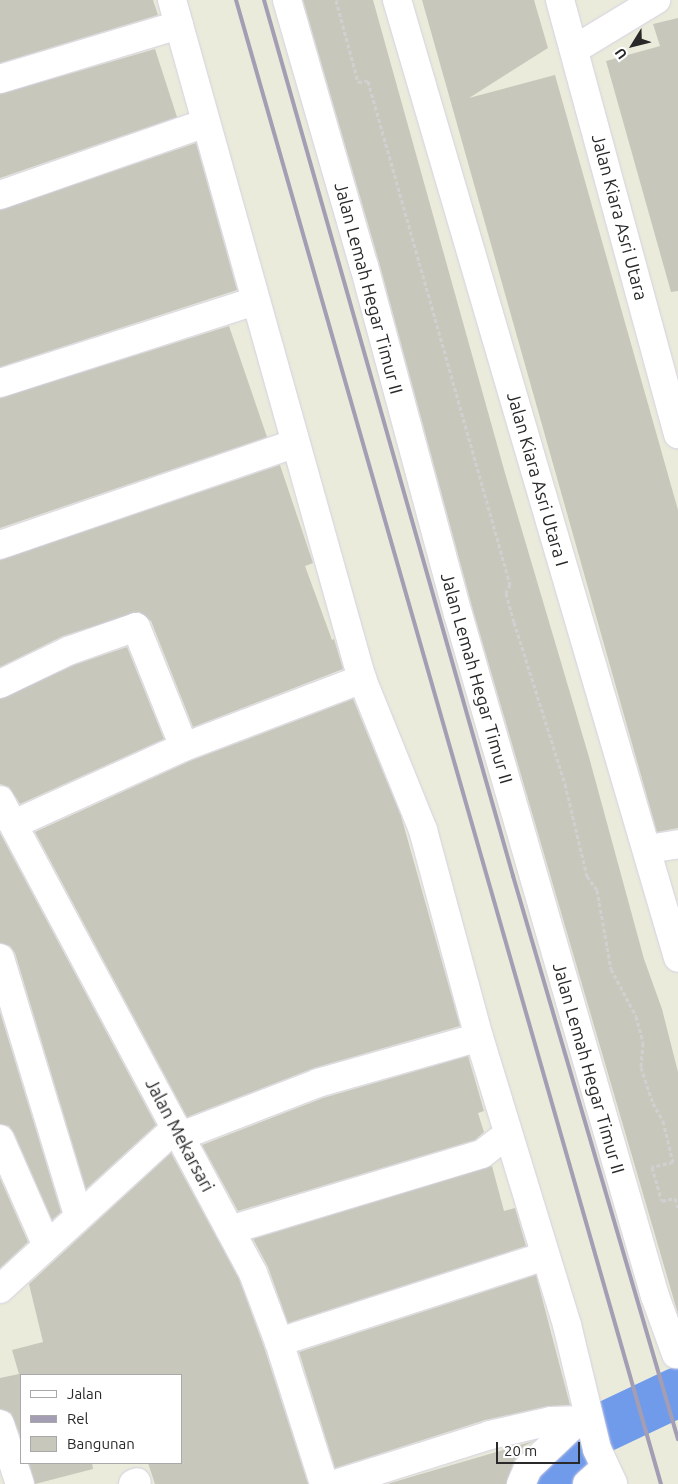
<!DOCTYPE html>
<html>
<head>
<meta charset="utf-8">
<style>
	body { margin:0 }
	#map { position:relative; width:678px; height:1484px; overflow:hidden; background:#ebebdb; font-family:Ubuntu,sans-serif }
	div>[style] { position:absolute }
	.river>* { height:50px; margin:-25px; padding:0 25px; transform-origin:25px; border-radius:25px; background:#709beb }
	.building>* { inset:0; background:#c7c7bb }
	.path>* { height:3px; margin-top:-1.5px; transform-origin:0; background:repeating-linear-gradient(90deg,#d0d0d0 0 4px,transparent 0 6.5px) }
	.roads { filter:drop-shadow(0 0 1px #d4d1e2) drop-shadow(0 0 1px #d4d1e2) }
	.street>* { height:28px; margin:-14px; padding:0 14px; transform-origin:14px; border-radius:14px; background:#fff }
	.rail>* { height:4px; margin:-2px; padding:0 2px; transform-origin:2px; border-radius:2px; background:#a39eb3 }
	span { translate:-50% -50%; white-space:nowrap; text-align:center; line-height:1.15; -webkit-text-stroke:4px #fff; paint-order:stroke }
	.street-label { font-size:18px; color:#292929 }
	.legend { position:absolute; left:20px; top:1374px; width:162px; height:90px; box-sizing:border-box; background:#fff; border:1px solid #a9a9a9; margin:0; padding:6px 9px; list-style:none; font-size:15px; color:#292929 }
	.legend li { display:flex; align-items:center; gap:10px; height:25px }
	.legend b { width:25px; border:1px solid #a9a9a9 }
	.north { position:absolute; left:608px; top:20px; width:50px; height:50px; -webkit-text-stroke:4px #fff; paint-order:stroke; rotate:234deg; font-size:14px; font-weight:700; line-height:20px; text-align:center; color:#292929 }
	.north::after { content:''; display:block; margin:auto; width:18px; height:22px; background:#292929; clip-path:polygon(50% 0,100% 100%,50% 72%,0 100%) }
	.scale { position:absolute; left:496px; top:1442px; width:84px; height:22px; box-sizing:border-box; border:2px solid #292929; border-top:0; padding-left:6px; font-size:15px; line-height:18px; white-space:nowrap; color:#292929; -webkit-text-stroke:4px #fff; paint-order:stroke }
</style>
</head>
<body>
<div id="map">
	<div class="river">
		<div style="left:556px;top:1484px;width:49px;rotate:-64.5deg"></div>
		<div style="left:577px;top:1440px;width:112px;rotate:-25.4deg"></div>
	</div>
	<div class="building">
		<div style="clip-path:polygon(0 0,153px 0,158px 15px,0 63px)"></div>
		<div style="clip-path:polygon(303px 0,373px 0,505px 473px,589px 757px,644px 959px,662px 1009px,678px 1072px,678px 1314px,473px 610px,379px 262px)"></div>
		<div style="clip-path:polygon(422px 0,534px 0,548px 48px,469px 98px,555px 75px,678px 510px,678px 828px,657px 832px)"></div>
		<div style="clip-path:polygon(678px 18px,678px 291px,671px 292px,606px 61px,660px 46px,653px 24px)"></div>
		<div style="clip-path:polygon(155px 49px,177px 117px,0 178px,0 94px)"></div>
		<div style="clip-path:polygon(196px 143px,237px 290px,0 367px,0 210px)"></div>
		<div style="clip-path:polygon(229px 326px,267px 437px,0 528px,0 398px)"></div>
		<div style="clip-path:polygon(280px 465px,313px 563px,305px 566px,332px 640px,334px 639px,343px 669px,193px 727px,151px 621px,139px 612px,63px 636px,0 667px,0 560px)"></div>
		<div style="clip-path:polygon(127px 647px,164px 739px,20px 804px,9px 787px,0 784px,0 699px,74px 665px)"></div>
		<div style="clip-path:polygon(353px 699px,401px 816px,460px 1026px,314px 1068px,187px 1117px,35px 832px,190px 761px)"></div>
		<div style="clip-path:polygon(0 833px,156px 1125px,86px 1189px,15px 953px,10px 946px,0 943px)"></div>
		<div style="clip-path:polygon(0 1012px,61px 1212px,52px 1220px,14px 1133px,9px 1126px,0 1124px)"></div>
		<div style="clip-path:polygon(468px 1056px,484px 1111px,478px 1113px,484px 1132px,475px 1140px,238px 1211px,202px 1145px,323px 1098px)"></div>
		<div style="clip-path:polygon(171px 1153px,239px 1279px,264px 1347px,308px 1484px,155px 1484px,148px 1463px,181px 1463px,181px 1375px,21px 1375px,21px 1438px,11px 1413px,0 1409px,0 1378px,19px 1374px,12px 1350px,43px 1342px,29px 1284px)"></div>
		<div style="clip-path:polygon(492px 1166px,504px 1211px,515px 1208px,526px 1246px,288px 1323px,268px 1267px,253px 1239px)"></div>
		<div style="clip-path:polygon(0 1178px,28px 1242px,0 1268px)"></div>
		<div style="clip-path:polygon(536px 1275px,570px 1405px,548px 1406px,485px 1420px,335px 1468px,299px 1352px)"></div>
		<div style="clip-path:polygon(534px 1441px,524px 1446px,514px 1461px,506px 1484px,387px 1484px)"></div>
		<div style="clip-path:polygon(29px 1463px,92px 1463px,93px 1469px,35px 1484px)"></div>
	</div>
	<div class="path">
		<div style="left:336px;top:0;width:85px;rotate:75deg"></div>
		<div style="left:358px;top:82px;width:10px;rotate:-6deg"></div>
		<div style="left:368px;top:81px;width:523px;rotate:74.24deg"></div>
		<div style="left:510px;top:584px;width:10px;rotate:114deg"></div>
		<div style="left:506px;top:593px;width:30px;rotate:75deg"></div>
		<div style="left:514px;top:622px;width:170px;rotate:72.5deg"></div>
		<div style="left:565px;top:784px;width:95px;rotate:76.6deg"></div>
		<div style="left:587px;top:876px;width:17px;rotate:54deg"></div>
		<div style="left:597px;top:890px;width:80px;rotate:80deg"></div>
		<div style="left:611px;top:969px;width:53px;rotate:62deg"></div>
		<div style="left:636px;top:1016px;width:28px;rotate:75deg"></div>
		<div style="left:643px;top:1043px;width:24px;rotate:95deg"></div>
		<div style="left:641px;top:1067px;width:38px;rotate:72deg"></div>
		<div style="left:653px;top:1103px;width:21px;rotate:61deg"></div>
		<div style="left:663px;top:1121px;width:42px;rotate:76.3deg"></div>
		<div style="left:673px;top:1162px;width:22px;rotate:167deg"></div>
		<div style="left:652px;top:1167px;width:35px;rotate:74deg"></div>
		<div style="left:662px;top:1201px;width:13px;rotate:-13deg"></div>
		<div style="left:675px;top:1198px;width:10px;rotate:73deg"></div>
	</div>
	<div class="roads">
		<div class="street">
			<div style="left:172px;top:0;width:705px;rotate:74.37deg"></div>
			<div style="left:362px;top:679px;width:163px;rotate:68deg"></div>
			<div style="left:423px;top:830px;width:214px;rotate:74.9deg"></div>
			<div style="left:479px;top:1037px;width:301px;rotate:73deg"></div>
			<div style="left:567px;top:1325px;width:128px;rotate:76.4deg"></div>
			<div style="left:597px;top:1449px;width:38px;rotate:65deg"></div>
			<div style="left:287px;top:0;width:277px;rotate:73.9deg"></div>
			<div style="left:364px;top:266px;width:360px;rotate:74.9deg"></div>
			<div style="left:458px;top:614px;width:710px;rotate:73.89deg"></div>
			<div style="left:655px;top:1296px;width:62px;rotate:70.1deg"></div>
			<div style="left:397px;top:0;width:998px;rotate:73.65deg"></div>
			<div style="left:560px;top:0;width:450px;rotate:74.8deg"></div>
			<div style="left:575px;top:49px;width:95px;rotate:-31.2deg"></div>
			<div style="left:0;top:79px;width:187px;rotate:-16.8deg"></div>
			<div style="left:0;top:195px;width:218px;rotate:-19.3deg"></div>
			<div style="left:0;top:383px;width:268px;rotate:-17.8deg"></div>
			<div style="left:0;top:545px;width:311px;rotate:-19deg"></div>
			<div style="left:0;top:684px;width:76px;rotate:-25.9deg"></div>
			<div style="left:68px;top:651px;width:72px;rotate:-19.4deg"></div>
			<div style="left:136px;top:627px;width:129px;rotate:68.2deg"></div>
			<div style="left:0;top:800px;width:536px;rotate:61.86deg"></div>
			<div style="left:253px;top:1273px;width:74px;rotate:69.4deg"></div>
			<div style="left:279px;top:1342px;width:149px;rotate:72.4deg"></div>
			<div style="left:14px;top:824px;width:187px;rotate:-24.4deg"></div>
			<div style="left:184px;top:747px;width:191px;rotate:-20.9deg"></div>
			<div style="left:648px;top:849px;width:30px;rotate:-9deg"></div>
			<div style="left:0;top:958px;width:269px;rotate:73.1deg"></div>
			<div style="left:181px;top:1136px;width:147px;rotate:-21.1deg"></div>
			<div style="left:318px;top:1083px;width:167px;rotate:-15.9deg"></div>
			<div style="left:0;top:1139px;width:115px;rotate:66.3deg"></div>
			<div style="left:230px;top:1230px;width:263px;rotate:-16.8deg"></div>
			<div style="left:482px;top:1154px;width:33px;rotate:-38deg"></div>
			<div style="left:0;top:1289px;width:239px;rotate:-42.5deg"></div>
			<div style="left:279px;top:1342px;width:280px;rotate:-17.9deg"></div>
			<div style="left:0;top:1424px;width:63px;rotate:71.6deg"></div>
			<div style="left:133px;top:1484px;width:4px;rotate:-27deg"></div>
			<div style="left:335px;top:1484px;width:163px;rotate:-17.5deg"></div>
			<div style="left:490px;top:1435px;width:63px;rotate:-12.9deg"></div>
			<div style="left:551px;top:1421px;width:30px;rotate:-2deg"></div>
			<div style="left:521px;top:1484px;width:17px;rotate:-66deg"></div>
			<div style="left:528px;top:1468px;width:79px;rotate:-43.5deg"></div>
			<div style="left:587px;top:1484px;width:24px;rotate:-42deg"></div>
		</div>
	</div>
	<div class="rail">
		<div style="left:236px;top:0;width:1544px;rotate:74.02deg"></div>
		<div style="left:264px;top:0;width:911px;rotate:74.13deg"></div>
		<div style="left:513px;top:876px;width:587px;rotate:73.67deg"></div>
	</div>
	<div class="street-label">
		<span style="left:620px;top:217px;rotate:75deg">Jalan Kiara Asri Utara</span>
		<span style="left:369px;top:288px;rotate:75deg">Jalan Lemah Hegar Timur II</span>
		<span style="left:538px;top:479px;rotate:74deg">Jalan Kiara Asri Utara I</span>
		<span style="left:477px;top:678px;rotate:74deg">Jalan Lemah Hegar Timur II</span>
		<span style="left:589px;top:1068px;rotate:74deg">Jalan Lemah Hegar Timur II</span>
		<span style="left:180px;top:1135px;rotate:62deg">Jalan Mekarsari</span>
	</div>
	<ul class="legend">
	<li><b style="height:6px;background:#fff"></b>Jalan</li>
	<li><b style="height:6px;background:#a39eb3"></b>Rel</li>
	<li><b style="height:14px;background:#c7c7bb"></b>Bangunan</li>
	</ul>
	<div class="north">U</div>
	<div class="scale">20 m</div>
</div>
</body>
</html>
